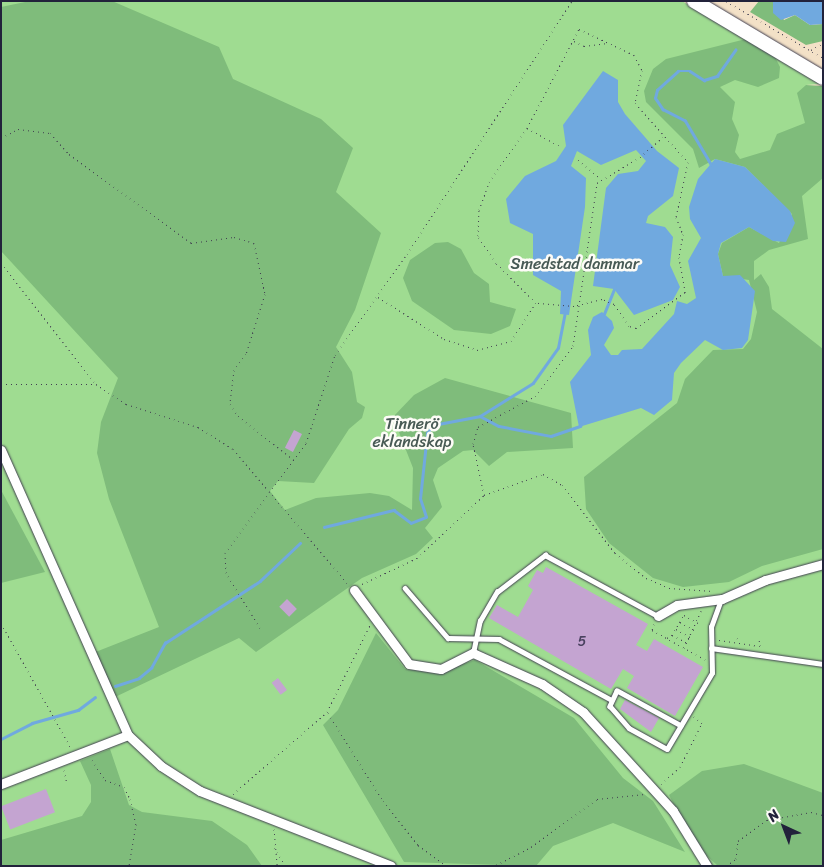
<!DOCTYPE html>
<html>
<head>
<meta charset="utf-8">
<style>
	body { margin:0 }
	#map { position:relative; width:824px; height:867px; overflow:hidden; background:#f3e1c7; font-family:Sriracha,sans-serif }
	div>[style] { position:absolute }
	.green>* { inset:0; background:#9fdc91 }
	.forest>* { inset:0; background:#7fbc7b }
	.water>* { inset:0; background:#70a9df }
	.stream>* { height:2.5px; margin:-1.25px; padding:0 1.25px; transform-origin:1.25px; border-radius:1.25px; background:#70a9df }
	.building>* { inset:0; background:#c4a4d1; transform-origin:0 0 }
	.path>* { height:1px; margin-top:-0.5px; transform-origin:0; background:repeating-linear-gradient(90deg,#413f50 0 1px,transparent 0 5px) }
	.roads { filter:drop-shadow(0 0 1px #413f50) drop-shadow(0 0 1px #413f50) }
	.lane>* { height:4.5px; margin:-2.25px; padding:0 2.25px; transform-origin:2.25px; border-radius:2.25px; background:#fff }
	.street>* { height:9px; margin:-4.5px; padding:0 4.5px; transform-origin:4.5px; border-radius:4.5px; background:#fff }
	.secondary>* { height:14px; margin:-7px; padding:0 7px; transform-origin:7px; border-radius:7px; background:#fff }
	span { translate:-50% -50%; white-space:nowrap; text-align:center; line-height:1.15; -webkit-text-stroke:5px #fdfcf7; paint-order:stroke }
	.number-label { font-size:14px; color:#4a4260 }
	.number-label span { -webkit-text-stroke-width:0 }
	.park-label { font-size:16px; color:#485a55 }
	.frame { position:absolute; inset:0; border:2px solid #22223b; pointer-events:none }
	.north { position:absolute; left:759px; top:802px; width:50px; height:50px; -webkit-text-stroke:4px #fdfcf7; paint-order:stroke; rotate:317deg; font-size:14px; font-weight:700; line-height:20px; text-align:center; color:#22223b }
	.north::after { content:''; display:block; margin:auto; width:18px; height:22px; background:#22223b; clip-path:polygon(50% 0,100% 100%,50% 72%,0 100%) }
</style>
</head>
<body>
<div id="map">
	<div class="green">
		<div style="clip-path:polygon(1px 1px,682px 1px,820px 84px,806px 85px,823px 115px,823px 866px,1px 866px)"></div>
	</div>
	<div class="forest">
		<div style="clip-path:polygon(30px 1px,112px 1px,219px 47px,233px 79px,321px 119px,353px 148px,336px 192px,381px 233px,355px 310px,336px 347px,352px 372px,357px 402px,365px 407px,362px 418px,349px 429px,314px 483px,278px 481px,270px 491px,285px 510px,316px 498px,370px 493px,389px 496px,412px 510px,413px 468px,393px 417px,414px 395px,445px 378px,571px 413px,573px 448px,507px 452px,489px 466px,473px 450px,463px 451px,438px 468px,433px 480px,442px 507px,425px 528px,433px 538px,416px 554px,362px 578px,256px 652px,239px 638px,113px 698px,93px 653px,159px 627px,109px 499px,97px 453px,101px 422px,118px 378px,1px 251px,1px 7px)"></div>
		<div style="clip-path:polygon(759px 1px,773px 1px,784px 20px,795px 15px,810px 25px,823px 24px,823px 41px,806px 45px,750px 12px)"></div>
		<div style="clip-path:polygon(746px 39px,775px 57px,780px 67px,779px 78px,758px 87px,735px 80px,720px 87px,735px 102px,732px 119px,739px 135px,735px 152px,740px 159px,770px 150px,777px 134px,805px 123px,797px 93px,806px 85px,823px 86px,823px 178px,802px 196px,808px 239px,769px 250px,754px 261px,754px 280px,761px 274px,769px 287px,772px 309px,823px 349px,823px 549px,762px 566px,729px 582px,683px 587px,653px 578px,609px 543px,586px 509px,584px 477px,677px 403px,685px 379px,713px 350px,743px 349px,751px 339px,757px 312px,749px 280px,723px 276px,718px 254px,722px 243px,749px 227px,779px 243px,792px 214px,745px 167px,715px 159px,699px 168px,693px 149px,646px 102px,644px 91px,653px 69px,666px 59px)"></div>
		<div style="clip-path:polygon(448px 242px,461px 249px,474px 273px,489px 284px,490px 302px,516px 309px,510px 326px,491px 334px,454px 330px,412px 301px,403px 278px,410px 260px,435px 243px)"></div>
		<div style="clip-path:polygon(1px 490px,45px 572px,1px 583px)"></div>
		<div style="clip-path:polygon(376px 633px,405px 669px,436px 673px,475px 660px,574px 718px,623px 778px,653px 801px,685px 852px,613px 823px,553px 846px,536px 866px,404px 862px,323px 725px,338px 710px)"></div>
		<div style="clip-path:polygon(110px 749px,129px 805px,142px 812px,212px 821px,247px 845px,262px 866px,1px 866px,1px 840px,82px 816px,91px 802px,91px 785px,80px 761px)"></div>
		<div style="clip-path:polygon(744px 764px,823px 793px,823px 866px,718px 866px,696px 846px,669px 795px,702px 771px)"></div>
	</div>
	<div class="water">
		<div style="clip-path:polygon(773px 1px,823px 1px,823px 24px,810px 25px,795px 15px,781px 20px,773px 13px)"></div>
		<div style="clip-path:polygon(603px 71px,618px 80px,618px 102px,625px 114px,657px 151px,679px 168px,673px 196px,648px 216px,646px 223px,665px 227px,673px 237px,670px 265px,680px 287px,673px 300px,634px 315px,614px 289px,593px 286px,606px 188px,618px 174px,638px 171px,646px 161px,636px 150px,601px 165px,577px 151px,571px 166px,586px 178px,585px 207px,569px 315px,560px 314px,561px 291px,533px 275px,533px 234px,510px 223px,506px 199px,525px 176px,556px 161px,566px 146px,563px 125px)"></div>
		<div style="clip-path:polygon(715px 159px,745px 167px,790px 211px,795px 223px,786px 242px,773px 241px,749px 227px,721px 243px,718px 254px,723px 276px,740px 275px,755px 291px,748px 340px,742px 348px,723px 350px,705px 340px,681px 363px,674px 373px,672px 400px,654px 415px,641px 408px,579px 427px,570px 382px,591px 355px,588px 330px,593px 317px,602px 312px,612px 321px,614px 328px,604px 345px,611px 355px,618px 355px,622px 350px,642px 349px,674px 314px,677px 301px,687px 304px,696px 298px,688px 261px,701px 238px,690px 219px,689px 207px,698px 179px)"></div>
	</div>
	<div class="stream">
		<div style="left:711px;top:165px;width:51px;rotate:-120.6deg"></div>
		<div style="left:685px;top:121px;width:25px;rotate:-153deg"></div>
		<div style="left:663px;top:110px;width:14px;rotate:-124deg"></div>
		<div style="left:655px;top:98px;width:8px;rotate:-76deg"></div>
		<div style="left:657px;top:90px;width:28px;rotate:-42deg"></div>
		<div style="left:678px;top:71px;width:12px"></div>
		<div style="left:690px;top:71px;width:17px;rotate:33deg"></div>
		<div style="left:704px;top:80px;width:14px;rotate:-17deg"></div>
		<div style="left:717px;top:76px;width:32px;rotate:-55deg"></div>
		<div style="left:604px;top:314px;width:29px;rotate:-68deg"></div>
		<div style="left:480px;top:416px;width:21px;rotate:28deg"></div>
		<div style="left:499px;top:426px;width:53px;rotate:10.9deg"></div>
		<div style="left:551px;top:436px;width:31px;rotate:-19deg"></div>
		<div style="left:324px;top:527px;width:72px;rotate:-13.7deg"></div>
		<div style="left:394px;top:510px;width:21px;rotate:37deg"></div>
		<div style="left:411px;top:523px;width:16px;rotate:-22deg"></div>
		<div style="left:426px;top:517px;width:19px;rotate:-108deg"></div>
		<div style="left:420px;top:499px;width:66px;rotate:-83.9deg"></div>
		<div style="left:427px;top:433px;width:10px;rotate:-53deg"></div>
		<div style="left:433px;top:425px;width:48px;rotate:-10.8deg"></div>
		<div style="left:480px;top:416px;width:62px;rotate:-31.9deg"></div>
		<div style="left:533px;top:383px;width:43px;rotate:-54.5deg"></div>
		<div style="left:558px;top:348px;width:38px;rotate:-79deg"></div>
		<div style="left:115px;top:686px;width:25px;rotate:-18deg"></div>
		<div style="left:139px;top:678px;width:16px;rotate:-40deg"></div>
		<div style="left:151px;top:668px;width:29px;rotate:-61deg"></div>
		<div style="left:165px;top:643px;width:113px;rotate:-33.1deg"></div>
		<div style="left:260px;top:581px;width:55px;rotate:-43.5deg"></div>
		<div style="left:1px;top:739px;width:35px;rotate:-27deg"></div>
		<div style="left:32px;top:723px;width:48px;rotate:-15.8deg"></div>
		<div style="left:78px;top:710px;width:21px;rotate:-37deg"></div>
	</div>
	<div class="building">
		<div style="left:294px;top:430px;width:9px;height:20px;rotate:27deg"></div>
		<div style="clip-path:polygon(546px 567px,648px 624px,636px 645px,647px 651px,654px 639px,703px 667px,675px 716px,627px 688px,634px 676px,623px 669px,611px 689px,489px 618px,497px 605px,518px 617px,533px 590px,528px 586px,537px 570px,543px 573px)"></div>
		<div style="left:287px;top:599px;width:14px;height:11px;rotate:45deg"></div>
		<div style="left:278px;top:678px;width:15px;height:8px;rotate:53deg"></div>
		<div style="clip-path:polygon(625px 700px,659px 718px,651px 732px,620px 709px)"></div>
		<div style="left:46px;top:789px;width:25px;height:48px;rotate:69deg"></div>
	</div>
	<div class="path">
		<div style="left:726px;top:1px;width:113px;rotate:30.4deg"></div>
		<div style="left:579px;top:29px;width:61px;rotate:25.3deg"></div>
		<div style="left:634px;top:55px;width:17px;rotate:62deg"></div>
		<div style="left:642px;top:70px;width:34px;rotate:102deg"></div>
		<div style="left:635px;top:103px;width:79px;rotate:48.1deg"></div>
		<div style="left:688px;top:162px;width:56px;rotate:102.3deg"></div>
		<div style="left:676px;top:217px;width:18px;rotate:68deg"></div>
		<div style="left:683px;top:234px;width:23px;rotate:100deg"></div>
		<div style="left:679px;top:257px;width:36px;rotate:80deg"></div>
		<div style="left:685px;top:292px;width:61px;rotate:143.7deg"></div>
		<div style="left:636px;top:328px;width:7px;rotate:-164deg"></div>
		<div style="left:629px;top:326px;width:27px;rotate:-124deg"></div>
		<div style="left:614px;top:304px;width:13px;rotate:-157deg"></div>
		<div style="left:602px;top:299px;width:29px;rotate:166deg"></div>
		<div style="left:574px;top:306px;width:38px;rotate:-175deg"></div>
		<div style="left:536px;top:303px;width:57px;rotate:-135deg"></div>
		<div style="left:496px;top:263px;width:32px;rotate:-124deg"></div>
		<div style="left:478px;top:236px;width:26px;rotate:-88deg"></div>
		<div style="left:479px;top:210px;width:30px;rotate:-70deg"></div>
		<div style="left:489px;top:182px;width:66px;rotate:-54.9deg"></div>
		<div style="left:527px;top:128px;width:112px;rotate:-62.3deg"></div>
		<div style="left:574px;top:41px;width:11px;rotate:27deg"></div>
		<div style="left:584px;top:46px;width:24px;rotate:-7deg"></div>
		<div style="left:811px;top:50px;width:14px;rotate:-30deg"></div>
		<div style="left:527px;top:128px;width:38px;rotate:29deg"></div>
		<div style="left:1px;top:138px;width:19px;rotate:-28deg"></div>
		<div style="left:18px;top:129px;width:32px;rotate:7deg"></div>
		<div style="left:50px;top:133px;width:28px;rotate:48deg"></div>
		<div style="left:69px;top:154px;width:151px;rotate:36.1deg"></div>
		<div style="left:191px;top:243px;width:43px;rotate:-7.9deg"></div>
		<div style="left:234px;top:237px;width:21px;rotate:17deg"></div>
		<div style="left:254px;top:243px;width:52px;rotate:77.8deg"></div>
		<div style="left:265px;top:294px;width:63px;rotate:107.6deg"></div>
		<div style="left:246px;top:354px;width:20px;rotate:127deg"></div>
		<div style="left:234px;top:370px;width:34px;rotate:97deg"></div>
		<div style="left:230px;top:404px;width:14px;rotate:56deg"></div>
		<div style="left:238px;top:416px;width:71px;rotate:38.2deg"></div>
		<div style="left:578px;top:160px;width:28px;rotate:39deg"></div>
		<div style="left:1px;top:263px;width:154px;rotate:51.9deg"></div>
		<div style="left:96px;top:384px;width:36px;rotate:34deg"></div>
		<div style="left:126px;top:404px;width:76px;rotate:17.7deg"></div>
		<div style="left:198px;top:427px;width:41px;rotate:32.2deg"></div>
		<div style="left:233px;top:449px;width:177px;rotate:49.6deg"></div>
		<div style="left:378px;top:297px;width:78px;rotate:32.5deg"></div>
		<div style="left:444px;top:339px;width:35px;rotate:18deg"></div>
		<div style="left:477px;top:350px;width:35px;rotate:-15deg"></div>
		<div style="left:511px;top:341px;width:44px;rotate:-57deg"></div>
		<div style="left:1px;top:384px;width:95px"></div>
		<div style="left:484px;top:495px;width:52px;rotate:-102.2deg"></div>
		<div style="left:473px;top:444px;width:18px;rotate:-74deg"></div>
		<div style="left:478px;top:427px;width:65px;rotate:-28.5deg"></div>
		<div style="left:535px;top:396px;width:63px;rotate:-52.8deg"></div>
		<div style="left:573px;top:346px;width:165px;rotate:-81.6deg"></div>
		<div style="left:597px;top:183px;width:50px;rotate:-31.2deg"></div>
		<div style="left:640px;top:157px;width:30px;rotate:-41deg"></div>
		<div style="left:362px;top:584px;width:61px;rotate:-25.3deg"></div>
		<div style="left:417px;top:558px;width:92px;rotate:-43.2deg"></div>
		<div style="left:484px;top:495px;width:63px;rotate:-19.6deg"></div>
		<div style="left:543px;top:474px;width:22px;rotate:30deg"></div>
		<div style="left:562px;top:485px;width:86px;rotate:52.1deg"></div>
		<div style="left:615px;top:553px;width:40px;rotate:39deg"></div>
		<div style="left:646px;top:578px;width:25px;rotate:23deg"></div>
		<div style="left:669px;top:588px;width:44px;rotate:3.9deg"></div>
		<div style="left:680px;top:622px;width:16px;rotate:30deg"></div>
		<div style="left:1px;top:623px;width:143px;rotate:60.8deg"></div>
		<div style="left:654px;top:624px;width:6px;rotate:108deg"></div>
		<div style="left:652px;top:630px;width:62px;rotate:29.1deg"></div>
		<div style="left:260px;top:628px;width:65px;rotate:-121.7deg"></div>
		<div style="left:226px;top:573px;width:20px;rotate:-93deg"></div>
		<div style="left:225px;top:553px;width:137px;rotate:-53.6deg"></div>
		<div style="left:306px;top:443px;width:93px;rotate:-71.8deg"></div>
		<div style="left:335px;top:355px;width:124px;rotate:-54.5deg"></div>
		<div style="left:407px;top:254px;width:302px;rotate:-56.9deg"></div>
		<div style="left:676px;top:629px;width:16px;rotate:30deg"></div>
		<div style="left:672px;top:635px;width:23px;rotate:-59deg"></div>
		<div style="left:684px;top:615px;width:16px;rotate:30deg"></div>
		<div style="left:667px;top:638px;width:6px;rotate:-31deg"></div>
		<div style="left:672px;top:635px;width:16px;rotate:27deg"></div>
		<div style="left:737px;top:638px;width:4px;rotate:63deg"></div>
		<div style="left:719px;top:640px;width:41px;rotate:8.3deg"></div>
		<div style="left:760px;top:646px;width:7px;rotate:-98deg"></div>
		<div style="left:684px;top:648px;width:41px;rotate:-65.3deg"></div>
		<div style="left:328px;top:713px;width:104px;rotate:58deg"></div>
		<div style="left:383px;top:801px;width:56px;rotate:51.5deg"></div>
		<div style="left:418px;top:845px;width:36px;rotate:36deg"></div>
		<div style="left:92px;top:760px;width:24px;rotate:57deg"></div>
		<div style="left:105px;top:780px;width:20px;rotate:20deg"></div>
		<div style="left:124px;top:787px;width:13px;rotate:63deg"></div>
		<div style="left:130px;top:799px;width:26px;rotate:77deg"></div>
		<div style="left:136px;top:824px;width:43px;rotate:99.5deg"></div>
		<div style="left:64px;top:770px;width:14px;rotate:78deg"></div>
		<div style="left:661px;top:784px;width:25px;rotate:-42deg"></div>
		<div style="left:680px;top:767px;width:49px;rotate:-63.4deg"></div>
		<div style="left:702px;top:723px;width:11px;rotate:-142deg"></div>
		<div style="left:233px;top:794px;width:125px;rotate:-41.1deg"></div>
		<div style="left:327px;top:712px;width:97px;rotate:-63.7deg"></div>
		<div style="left:274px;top:829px;width:37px;rotate:85deg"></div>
		<div style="left:274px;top:848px;width:22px;rotate:56deg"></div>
		<div style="left:480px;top:866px;width:16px;rotate:-4deg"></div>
		<div style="left:496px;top:865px;width:39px;rotate:-27deg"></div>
		<div style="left:531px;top:847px;width:82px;rotate:-36deg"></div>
		<div style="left:597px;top:799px;width:48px;rotate:-5.9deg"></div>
		<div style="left:726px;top:866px;width:12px;rotate:-35deg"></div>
		<div style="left:736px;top:859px;width:18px;rotate:-84deg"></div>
		<div style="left:738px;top:841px;width:36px;rotate:-36deg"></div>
		<div style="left:767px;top:820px;width:45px;rotate:-10.3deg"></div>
		<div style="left:811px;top:812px;width:12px;rotate:14deg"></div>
	</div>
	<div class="roads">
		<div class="lane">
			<div style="left:405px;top:588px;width:66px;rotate:49.3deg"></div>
			<div style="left:448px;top:638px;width:51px;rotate:1.1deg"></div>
			<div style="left:499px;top:639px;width:128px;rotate:28.4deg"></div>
			<div style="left:711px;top:648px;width:113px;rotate:8.1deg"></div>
			<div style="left:473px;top:653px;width:33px;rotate:-78deg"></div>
			<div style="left:480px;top:621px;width:34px;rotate:-60deg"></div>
			<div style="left:497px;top:592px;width:61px;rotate:-37.6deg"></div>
			<div style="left:545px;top:555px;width:128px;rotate:28.4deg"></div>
			<div style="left:681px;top:726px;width:73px;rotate:-151.3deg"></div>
			<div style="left:617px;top:691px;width:17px;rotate:115deg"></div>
			<div style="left:610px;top:706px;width:29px;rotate:49deg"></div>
			<div style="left:629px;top:728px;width:43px;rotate:28.9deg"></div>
			<div style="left:667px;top:749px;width:88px;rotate:-59.4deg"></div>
			<div style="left:712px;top:673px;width:46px;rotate:-91.2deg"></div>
			<div style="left:711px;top:627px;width:29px;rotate:-70deg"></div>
		</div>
		<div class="street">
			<div style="left:1px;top:450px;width:312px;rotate:66deg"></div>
			<div style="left:354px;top:590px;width:92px;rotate:53.4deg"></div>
			<div style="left:409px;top:664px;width:32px;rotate:9deg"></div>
			<div style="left:441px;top:669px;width:36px;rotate:-27deg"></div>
			<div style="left:473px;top:653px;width:76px;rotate:24.2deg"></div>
			<div style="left:542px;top:684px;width:50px;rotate:34.3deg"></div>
			<div style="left:583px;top:712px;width:134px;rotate:47.7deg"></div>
			<div style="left:673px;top:811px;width:65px;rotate:58.3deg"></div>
			<div style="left:658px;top:616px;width:22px;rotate:-30deg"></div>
			<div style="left:677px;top:605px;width:45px;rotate:-7.6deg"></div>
			<div style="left:722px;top:599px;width:47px;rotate:-23.8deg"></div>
			<div style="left:765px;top:580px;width:60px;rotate:-15.4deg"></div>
			<div style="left:1px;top:784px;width:136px;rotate:-21.1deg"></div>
			<div style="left:128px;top:735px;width:45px;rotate:43.2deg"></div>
			<div style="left:161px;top:766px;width:46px;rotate:32.7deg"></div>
			<div style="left:200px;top:791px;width:205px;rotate:21.4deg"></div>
		</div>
		<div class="secondary">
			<div style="left:694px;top:1px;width:150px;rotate:30.8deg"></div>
		</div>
	</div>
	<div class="number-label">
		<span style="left:582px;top:642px">5</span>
	</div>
	<div class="park-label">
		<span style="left:575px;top:264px">Smedstad dammar</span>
		<span style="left:412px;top:433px">Tinnerö<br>eklandskap</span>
	</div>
	<div class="frame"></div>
	<div class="north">N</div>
</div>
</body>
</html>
